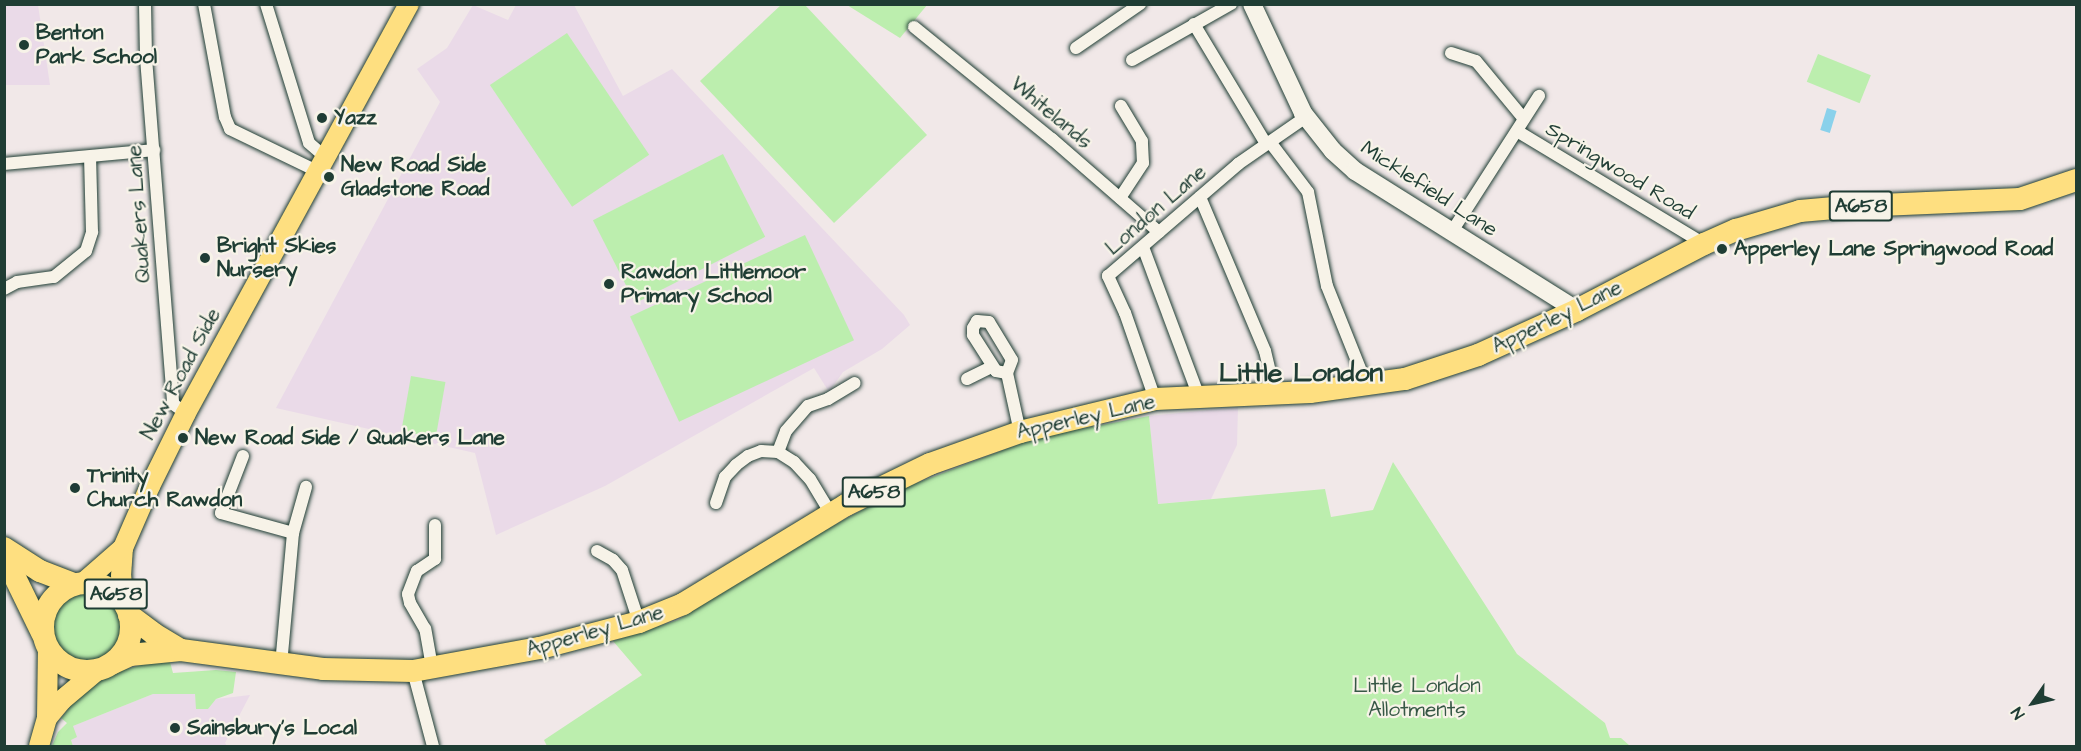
<!DOCTYPE html>
<html>
<head>
<meta charset="utf-8">
<style>
	body { margin:0 }
	#map { position:relative; width:2081px; height:751px; overflow:hidden; background:#f1e8e8; font-family:"Architects Daughter",sans-serif }
	div>[style] { position:absolute }
	.built>* { inset:0; background:#eadae8 }
	.green>* { inset:0; background:#bceeae; transform-origin:0 0 }
	.round { border-radius:50% }
	.water>* { inset:0; background:#8ad1eb; transform-origin:0 0 }
	.roads { filter:drop-shadow(0 0 2px #1f3d34) drop-shadow(0 0 2px #1f3d34) }
	.street>* { height:12px; margin:-6px; padding:0 6px; transform-origin:6px; border-radius:6px; background:#f7f3e8 }
	.secondary>* { height:18px; margin:-9px; padding:0 9px; transform-origin:9px; border-radius:9px; background:#f7f3e8 }
	.primary>* { height:20px; margin:-10px; padding:0 10px; transform-origin:10px; border-radius:10px; background:#fedf80 }
	.highway>* { height:22px; margin:-11px; padding:0 11px; transform-origin:11px; border-radius:11px; background:#fedf80 }
	.highway>.ring { margin:-11px; padding:0; box-sizing:content-box; background:none; border:22px solid #fedf80; border-radius:50% }
	.dots>* { width:16px; height:16px; translate:-50% -50%; box-sizing:border-box; border:3px solid #f7f3e8; border-radius:50% }
	span { translate:-50% -50%; white-space:nowrap; text-align:center; line-height:1.15; -webkit-text-stroke:4.5px #f7f3e8; paint-order:stroke }
	.shield-label span { padding:2px 4px; background:#f7f3e8; border:2px solid; border-radius:4px; -webkit-text-stroke-width:0 }
	.shield-label { font-size:20px; color:#1f3d34; font-weight:700 }
	.poi-label { font-size:21px; color:#1f3d34; font-weight:700 }
	.left { translate:0 -50%; text-align:left }
	.street-label { font-size:21px; color:#1f3d34 }
	.park-label { font-size:21px; color:#375846 }
	.district-label { font-size:27px; color:#1f3d34; font-weight:700 }
	.frame { position:absolute; inset:0; border:6px solid #1f3d34; pointer-events:none }
	.north { position:absolute; left:2003px; top:673px; width:60px; height:60px; -webkit-text-stroke:4px #f7f3e8; paint-order:stroke; rotate:236deg; font-size:16px; font-weight:700; line-height:24px; text-align:center; color:#1f3d34 }
	.north::after { content:''; display:block; margin:auto; width:21px; height:27px; background:#1f3d34; clip-path:polygon(50% 0,100% 100%,50% 72%,0 100%) }
</style>
</head>
<body>
<div id="map">
	<div class="built">
		<div style="clip-path:polygon(4px 5px,38px 5px,50px 85px,5px 85px)"></div>
		<div style="clip-path:polygon(473px 5px,508px 20px,516px 5px,574px 5px,623px 96px,672px 69px,904px 315px,910px 325px,882px 349px,843px 372px,829px 392px,814px 368px,605px 486px,496px 535px,475px 453px,276px 408px,440px 102px,417px 69px,447px 48px)"></div>
		<div style="clip-path:polygon(1238px 407px,1237px 445px,1211px 499px,1157px 504px,1149px 416px)"></div>
		<div style="clip-path:polygon(153px 694px,195px 694px,197px 709px,208px 709px,216px 699px,250px 695px,225px 743px,227px 746px,73px 746px,71px 740px,73px 726px)"></div>
	</div>
	<div class="green">
		<div style="clip-path:polygon(782px 4px,805px 5px,927px 135px,834px 223px,700px 81px)"></div>
		<div style="clip-path:polygon(847px 5px,927px 5px,900px 38px)"></div>
		<div style="left:567px;top:33px;width:147px;height:93px;rotate:56deg"></div>
		<div style="left:1818px;top:54px;width:57px;height:30px;rotate:22deg"></div>
		<div style="left:723px;top:154px;width:93px;height:146px;rotate:63deg"></div>
		<div style="left:805px;top:235px;width:116px;height:193px;rotate:65deg"></div>
		<div style="left:411px;top:376px;width:35px;height:56px;rotate:10deg"></div>
		<div style="clip-path:polygon(1149px 416px,1158px 504px,1325px 489px,1331px 517px,1373px 510px,1393px 462px,1517px 654px,1605px 723px,1610px 738px,1621px 738px,1630px 746px,547px 746px,544px 740px,642px 675px,613px 641px,678px 620px,764px 563px,901px 489px,1038px 437px)"></div>
		<div class="round" style="left:53px;top:593px;width:68px;height:68px"></div>
		<div style="clip-path:polygon(170px 662px,173px 673px,216px 670px,236px 672px,233px 693px,216px 699px,208px 709px,196px 709px,195px 694px,153px 694px,73px 726px,77px 737px,71px 740px,73px 746px,52px 746px,58px 732px,67px 723px,61px 718px,77px 698px,94px 684px,116px 672px,145px 664px)"></div>
	</div>
	<div class="water">
		<div style="left:1827px;top:108px;width:10px;height:23px;rotate:17deg"></div>
	</div>
	<div class="roads">
		<div class="street">
			<div style="left:145px;top:4px;width:54px;rotate:88.9deg"></div>
			<div style="left:146px;top:58px;width:347px;rotate:85.5deg"></div>
			<div style="left:173px;top:404px;width:16px;rotate:35deg"></div>
			<div style="left:204px;top:4px;width:115px;rotate:79.5deg"></div>
			<div style="left:225px;top:117px;width:13px;rotate:67deg"></div>
			<div style="left:230px;top:129px;width:99px;rotate:25.8deg"></div>
			<div style="left:266px;top:4px;width:145px;rotate:72.8deg"></div>
			<div style="left:309px;top:143px;width:23px;rotate:41deg"></div>
			<div style="left:1194px;top:24px;width:140px;rotate:59deg"></div>
			<div style="left:914px;top:27px;width:178px;rotate:39.1deg"></div>
			<div style="left:1052px;top:139px;width:142px;rotate:41deg"></div>
			<div style="left:1076px;top:48px;width:78px;rotate:-34.5deg"></div>
			<div style="left:1451px;top:53px;width:26px;rotate:18deg"></div>
			<div style="left:1476px;top:61px;width:75px;rotate:50.4deg"></div>
			<div style="left:1132px;top:60px;width:114px;rotate:-29.5deg"></div>
			<div style="left:1517px;top:131px;width:218px;rotate:31.1deg"></div>
			<div style="left:1270px;top:142px;width:63px;rotate:52.8deg"></div>
			<div style="left:1308px;top:192px;width:96px;rotate:78.6deg"></div>
			<div style="left:1327px;top:286px;width:108px;rotate:68.2deg"></div>
			<div style="left:4px;top:164px;width:151px;rotate:-5.3deg"></div>
			<div style="left:1200px;top:197px;width:167px;rotate:67.1deg"></div>
			<div style="left:1265px;top:351px;width:43px;rotate:76.6deg"></div>
			<div style="left:1120px;top:198px;width:42px;rotate:-56.7deg"></div>
			<div style="left:1143px;top:163px;width:22px;rotate:-93deg"></div>
			<div style="left:1142px;top:141px;width:41px;rotate:-121deg"></div>
			<div style="left:1451px;top:233px;width:163px;rotate:-57.3deg"></div>
			<div style="left:1143px;top:247px;width:160px;rotate:69.5deg"></div>
			<div style="left:4px;top:289px;width:15px;rotate:-28deg"></div>
			<div style="left:17px;top:282px;width:37px;rotate:-8deg"></div>
			<div style="left:54px;top:277px;width:41px;rotate:-39.1deg"></div>
			<div style="left:86px;top:251px;width:20px;rotate:-72deg"></div>
			<div style="left:92px;top:232px;width:75px;rotate:-91.5deg"></div>
			<div style="left:1007px;top:373px;width:11px;rotate:-170deg"></div>
			<div style="left:996px;top:371px;width:43px;rotate:-122.6deg"></div>
			<div style="left:973px;top:335px;width:7px;rotate:-90deg"></div>
			<div style="left:973px;top:328px;width:8px;rotate:-60deg"></div>
			<div style="left:977px;top:321px;width:12px;rotate:5deg"></div>
			<div style="left:989px;top:322px;width:44px;rotate:58.8deg"></div>
			<div style="left:1012px;top:360px;width:14px;rotate:111deg"></div>
			<div style="left:1007px;top:373px;width:60px;rotate:77.6deg"></div>
			<div style="left:967px;top:379px;width:28px;rotate:-26deg"></div>
			<div style="left:1155px;top:399px;width:91px;rotate:-109.2deg"></div>
			<div style="left:1125px;top:313px;width:41px;rotate:-114.7deg"></div>
			<div style="left:1108px;top:276px;width:172px;rotate:-40.7deg"></div>
			<div style="left:1238px;top:164px;width:83px;rotate:-34.7deg"></div>
			<div style="left:778px;top:452px;width:22px;rotate:-69deg"></div>
			<div style="left:786px;top:431px;width:33px;rotate:-49deg"></div>
			<div style="left:808px;top:406px;width:21px;rotate:-19deg"></div>
			<div style="left:828px;top:399px;width:31px;rotate:-31deg"></div>
			<div style="left:243px;top:456px;width:61px;rotate:111.1deg"></div>
			<div style="left:221px;top:513px;width:75px;rotate:15.5deg"></div>
			<div style="left:293px;top:533px;width:132px;rotate:95.2deg"></div>
			<div style="left:716px;top:503px;width:28px;rotate:-71deg"></div>
			<div style="left:725px;top:477px;width:16px;rotate:-47deg"></div>
			<div style="left:736px;top:465px;width:15px;rotate:-37deg"></div>
			<div style="left:748px;top:456px;width:14px;rotate:-21deg"></div>
			<div style="left:761px;top:451px;width:17px;rotate:3deg"></div>
			<div style="left:778px;top:452px;width:19px;rotate:32deg"></div>
			<div style="left:794px;top:462px;width:23px;rotate:47deg"></div>
			<div style="left:810px;top:479px;width:41px;rotate:59deg"></div>
			<div style="left:293px;top:533px;width:48px;rotate:-74.2deg"></div>
			<div style="left:597px;top:551px;width:18px;rotate:29deg"></div>
			<div style="left:613px;top:560px;width:13px;rotate:48deg"></div>
			<div style="left:622px;top:570px;width:55px;rotate:71.9deg"></div>
			<div style="left:432px;top:667px;width:39px;rotate:-100deg"></div>
			<div style="left:425px;top:629px;width:30px;rotate:-120deg"></div>
			<div style="left:410px;top:603px;width:9px;rotate:-103deg"></div>
			<div style="left:408px;top:594px;width:25px;rotate:-69deg"></div>
			<div style="left:417px;top:571px;width:22px;rotate:-34deg"></div>
			<div style="left:435px;top:559px;width:34px;rotate:-90deg"></div>
			<div style="left:413px;top:671px;width:78px;rotate:75.1deg"></div>
		</div>
		<div class="secondary">
			<div style="left:1252px;top:4px;width:120px;rotate:64.9deg"></div>
			<div style="left:1303px;top:113px;width:48px;rotate:51.7deg"></div>
			<div style="left:1333px;top:151px;width:30px;rotate:42deg"></div>
			<div style="left:1355px;top:171px;width:262px;rotate:32.1deg"></div>
		</div>
		<div class="primary">
			<div style="left:84px;top:582px;width:52px;rotate:-41.1deg"></div>
			<div style="left:124px;top:603px;width:27px;rotate:-96deg"></div>
			<div style="left:121px;top:576px;width:28px;rotate:-86deg"></div>
			<div style="left:123px;top:548px;width:68px;rotate:-66.5deg"></div>
			<div style="left:150px;top:486px;width:81px;rotate:-63.7deg"></div>
			<div style="left:186px;top:413px;width:466px;rotate:-61.4deg"></div>
			<div style="left:47px;top:718px;width:23px;rotate:-50deg"></div>
			<div style="left:62px;top:700px;width:48px;rotate:-40deg"></div>
			<div style="left:39px;top:746px;width:29px;rotate:-74deg"></div>
			<div style="left:47px;top:718px;width:69px;rotate:-89.2deg"></div>
		</div>
		<div class="highway">
			<div style="left:4px;top:548px;width:43px;rotate:32.6deg"></div>
			<div style="left:40px;top:571px;width:36px;rotate:21deg"></div>
			<div style="left:4px;top:555px;width:87px;rotate:64deg"></div>
			<div class="ring" style="left:43px;top:583px;width:66px;height:66px"></div>
			<div style="left:129px;top:615px;width:31px;rotate:37deg"></div>
			<div style="left:154px;top:634px;width:31px;rotate:31deg"></div>
			<div style="left:113px;top:663px;width:19px;rotate:-25deg"></div>
			<div style="left:130px;top:655px;width:51px;rotate:-5.6deg"></div>
			<div style="left:181px;top:650px;width:143px;rotate:7.6deg"></div>
			<div style="left:323px;top:669px;width:90px;rotate:1.3deg"></div>
			<div style="left:413px;top:671px;width:129px;rotate:-10.3deg"></div>
			<div style="left:540px;top:648px;width:102px;rotate:-14.7deg"></div>
			<div style="left:639px;top:622px;width:48px;rotate:-22.2deg"></div>
			<div style="left:683px;top:604px;width:191px;rotate:-31.3deg"></div>
			<div style="left:846px;top:505px;width:93px;rotate:-26deg"></div>
			<div style="left:930px;top:464px;width:96px;rotate:-19.6deg"></div>
			<div style="left:1020px;top:432px;width:139px;rotate:-13.7deg"></div>
			<div style="left:1155px;top:399px;width:155px;rotate:-2.6deg"></div>
			<div style="left:1310px;top:392px;width:96px;rotate:-7.8deg"></div>
			<div style="left:1405px;top:379px;width:77px;rotate:-18.2deg"></div>
			<div style="left:1478px;top:355px;width:109px;rotate:-24.4deg"></div>
			<div style="left:1577px;top:310px;width:143px;rotate:-27.5deg"></div>
			<div style="left:1704px;top:244px;width:35px;rotate:-24deg"></div>
			<div style="left:1736px;top:230px;width:67px;rotate:-16.5deg"></div>
			<div style="left:1800px;top:211px;width:57px;rotate:-5deg"></div>
			<div style="left:1857px;top:206px;width:163px;rotate:-2.5deg"></div>
			<div style="left:2020px;top:199px;width:59px;rotate:-18.7deg"></div>
		</div>
	</div>
	<div class="dots">
		<div style="left:24px;top:45px;background:#1f3d34"></div>
		<div style="left:322px;top:118px;background:#1f3d34"></div>
		<div style="left:329px;top:177px;background:#1f3d34"></div>
		<div style="left:1722px;top:249px;background:#1f3d34"></div>
		<div style="left:205px;top:258px;background:#1f3d34"></div>
		<div style="left:609px;top:284px;background:#1f3d34"></div>
		<div style="left:183px;top:438px;background:#1f3d34"></div>
		<div style="left:75px;top:488px;background:#1f3d34"></div>
		<div style="left:175px;top:728px;background:#1f3d34"></div>
	</div>
	<div class="shield-label">
		<span style="left:1861px;top:206px">A658</span>
		<span style="left:874px;top:492px">A658</span>
		<span style="left:116px;top:594px">A658</span>
	</div>
	<div class="poi-label">
		<span class="left" style="left:36px;top:45px">Benton<br>Park School</span>
		<span class="left" style="left:334px;top:118px">Yazz</span>
		<span class="left" style="left:341px;top:177px">New Road Side<br>Gladstone Road</span>
		<span class="left" style="left:217px;top:258px">Bright Skies<br>Nursery</span>
		<span class="left" style="left:1734px;top:249px">Apperley Lane Springwood Road</span>
		<span class="left" style="left:621px;top:284px">Rawdon Littlemoor<br>Primary School</span>
		<span class="left" style="left:195px;top:438px">New Road Side / Quakers Lane</span>
		<span class="left" style="left:87px;top:488px">Trinity<br>Church Rawdon</span>
		<span class="left" style="left:187px;top:728px">Sainsbury's Local</span>
	</div>
	<div class="street-label">
		<span style="left:1051px;top:113px;rotate:40deg">Whitelands</span>
		<span style="left:1620px;top:171px;rotate:31deg">Springwood Road</span>
		<span style="left:1429px;top:189px;rotate:33deg">Micklefield Lane</span>
		<span style="left:1156px;top:210px;rotate:-41deg">London Lane</span>
		<span style="left:139px;top:214px;rotate:-94deg">Quakers Lane</span>
		<span style="left:1557px;top:317px;rotate:-26deg">Apperley Lane</span>
		<span style="left:181px;top:374px;rotate:-62deg">New Road Side</span>
		<span style="left:1086px;top:417px;rotate:-13deg">Apperley Lane</span>
		<span style="left:595px;top:631px;rotate:-16deg">Apperley Lane</span>
	</div>
	<div class="park-label">
		<span style="left:1417px;top:698px">Little London<br>Allotments</span>
	</div>
	<div class="district-label">
		<span style="left:1301px;top:374px">Little London</span>
	</div>
	<div class="frame"></div>
	<div class="north">N</div>
</div>
</body>
</html>
